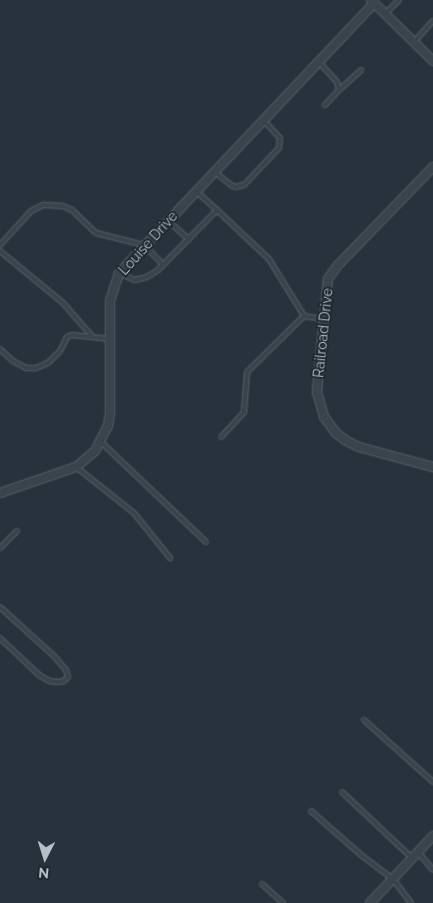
<!DOCTYPE html>
<html>
<head>
<meta charset="utf-8">
<style>
	body { margin:0 }
	#map { position:relative; width:433px; height:903px; overflow:hidden; background:#27323d; font-family:Raleway,sans-serif }
	div>[style] { position:absolute }
	.roads { filter:drop-shadow(0 0 1px #58626b) drop-shadow(0 0 1px #58626b) }
	.lane>* { height:4px; margin:-2px; padding:0 2px; transform-origin:2px; border-radius:2px; background:#3a444d }
	.street>* { height:8px; margin:-4px; padding:0 4px; transform-origin:4px; border-radius:4px; background:#3a444d }
	span { translate:-50% -50%; white-space:nowrap; text-align:center; line-height:1.15; -webkit-text-stroke:4px #1f2932; paint-order:stroke }
	.street-label { font-size:14px; color:#b7bfc8 }
	.north { position:absolute; left:20px; top:833px; width:50px; height:50px; -webkit-text-stroke:4px #1f2932; paint-order:stroke; rotate:185deg; font-size:14px; font-weight:700; line-height:20px; text-align:center; color:#b7bfc8 }
	.north::after { content:''; display:block; margin:auto; width:18px; height:22px; background:#b7bfc8; clip-path:polygon(50% 0,100% 100%,50% 72%,0 100%) }
</style>
</head>
<body>
<div id="map">
	<div class="roads">
		<div class="lane">
			<div style="left:385px;top:14px;width:20px;rotate:-45deg"></div>
			<div style="left:414px;top:42px;width:28px;rotate:-48deg"></div>
			<div style="left:319px;top:62px;width:27px;rotate:48deg"></div>
			<div style="left:337px;top:82px;width:8px;rotate:76deg"></div>
			<div style="left:339px;top:90px;width:21px;rotate:133deg"></div>
			<div style="left:339px;top:90px;width:30px;rotate:-42deg"></div>
			<div style="left:215px;top:172px;width:21px;rotate:39deg"></div>
			<div style="left:231px;top:185px;width:5px;rotate:22deg"></div>
			<div style="left:236px;top:187px;width:8px;rotate:-14deg"></div>
			<div style="left:244px;top:185px;width:51px;rotate:-46.6deg"></div>
			<div style="left:279px;top:148px;width:10px;rotate:-84deg"></div>
			<div style="left:280px;top:138px;width:25px;rotate:-133deg"></div>
			<div style="left:217px;top:210px;width:71px;rotate:43.3deg"></div>
			<div style="left:269px;top:259px;width:67px;rotate:58.4deg"></div>
			<div style="left:304px;top:316px;width:19px;rotate:9deg"></div>
			<div style="left:168px;top:221px;width:28px;rotate:41deg"></div>
			<div style="left:0;top:245px;width:46px;rotate:-47.6deg"></div>
			<div style="left:31px;top:211px;width:13px;rotate:-27deg"></div>
			<div style="left:43px;top:205px;width:20px;rotate:3deg"></div>
			<div style="left:63px;top:206px;width:10px;rotate:24deg"></div>
			<div style="left:72px;top:210px;width:33px;rotate:44deg"></div>
			<div style="left:96px;top:233px;width:49px;rotate:14deg"></div>
			<div style="left:144px;top:245px;width:28px;rotate:46deg"></div>
			<div style="left:0;top:251px;width:82px;rotate:39.5deg"></div>
			<div style="left:63px;top:303px;width:44px;rotate:48.7deg"></div>
			<div style="left:119px;top:273px;width:17px;rotate:24deg"></div>
			<div style="left:135px;top:280px;width:12px;rotate:-14deg"></div>
			<div style="left:147px;top:277px;width:13px;rotate:-32deg"></div>
			<div style="left:158px;top:270px;width:84px;rotate:-45.5deg"></div>
			<div style="left:217px;top:210px;width:28px;rotate:-138deg"></div>
			<div style="left:0;top:349px;width:18px;rotate:43deg"></div>
			<div style="left:13px;top:361px;width:15px;rotate:28deg"></div>
			<div style="left:26px;top:368px;width:10px"></div>
			<div style="left:36px;top:368px;width:13px;rotate:-23deg"></div>
			<div style="left:48px;top:363px;width:17px;rotate:-45deg"></div>
			<div style="left:60px;top:351px;width:16px;rotate:-63deg"></div>
			<div style="left:67px;top:337px;width:5px;rotate:-22deg"></div>
			<div style="left:72px;top:335px;width:37px;rotate:6deg"></div>
			<div style="left:221px;top:437px;width:34px;rotate:-47deg"></div>
			<div style="left:244px;top:412px;width:40px;rotate:-85.7deg"></div>
			<div style="left:247px;top:372px;width:80px;rotate:-44.5deg"></div>
			<div style="left:101px;top:442px;width:145px;rotate:43.6deg"></div>
			<div style="left:76px;top:467px;width:74px;rotate:38.4deg"></div>
			<div style="left:134px;top:513px;width:58px;rotate:51.3deg"></div>
			<div style="left:0;top:548px;width:24px;rotate:-45deg"></div>
			<div style="left:0;top:607px;width:74px;rotate:42.3deg"></div>
			<div style="left:55px;top:657px;width:17px;rotate:50deg"></div>
			<div style="left:66px;top:670px;width:7px;rotate:74deg"></div>
			<div style="left:68px;top:677px;width:6px;rotate:135deg"></div>
			<div style="left:64px;top:681px;width:6px;rotate:171deg"></div>
			<div style="left:58px;top:682px;width:9px;rotate:-174deg"></div>
			<div style="left:49px;top:681px;width:12px;rotate:-149deg"></div>
			<div style="left:39px;top:675px;width:54px;rotate:-136.5deg"></div>
			<div style="left:364px;top:720px;width:93px;rotate:41.9deg"></div>
			<div style="left:342px;top:792px;width:96px;rotate:43.3deg"></div>
			<div style="left:311px;top:811px;width:67px;rotate:41.3deg"></div>
			<div style="left:361px;top:855px;width:40px;rotate:37deg"></div>
			<div style="left:393px;top:879px;width:30px;rotate:53deg"></div>
			<div style="left:418px;top:852px;width:23px;rotate:50deg"></div>
			<div style="left:262px;top:884px;width:28px;rotate:42deg"></div>
		</div>
		<div class="street">
			<div style="left:371px;top:0;width:87px;rotate:44.5deg"></div>
			<div style="left:433px;top:167px;width:136px;rotate:134.1deg"></div>
			<div style="left:338px;top:265px;width:17px;rotate:126deg"></div>
			<div style="left:328px;top:279px;width:114px;rotate:95.6deg"></div>
			<div style="left:317px;top:392px;width:26px;rotate:74deg"></div>
			<div style="left:324px;top:417px;width:20px;rotate:53deg"></div>
			<div style="left:336px;top:433px;width:11px;rotate:38deg"></div>
			<div style="left:345px;top:440px;width:16px;rotate:27deg"></div>
			<div style="left:359px;top:447px;width:77px;rotate:15.1deg"></div>
			<div style="left:0;top:493px;width:80px;rotate:-18.9deg"></div>
			<div style="left:76px;top:467px;width:25px;rotate:-40deg"></div>
			<div style="left:95px;top:451px;width:28px;rotate:-63deg"></div>
			<div style="left:108px;top:426px;width:13px;rotate:-81deg"></div>
			<div style="left:110px;top:413px;width:112px;rotate:-90deg"></div>
			<div style="left:110px;top:301px;width:29px;rotate:-72deg"></div>
			<div style="left:119px;top:273px;width:371px;rotate:-46.6deg"></div>
			<div style="left:370px;top:903px;width:92px;rotate:-46.8deg"></div>
		</div>
	</div>
	<div class="street-label">
		<span style="left:148px;top:243px;rotate:-48deg">Louise Drive</span>
		<span style="left:323px;top:333px;rotate:-84deg">Railroad Drive</span>
	</div>
	<div class="north">N</div>
</div>
</body>
</html>
